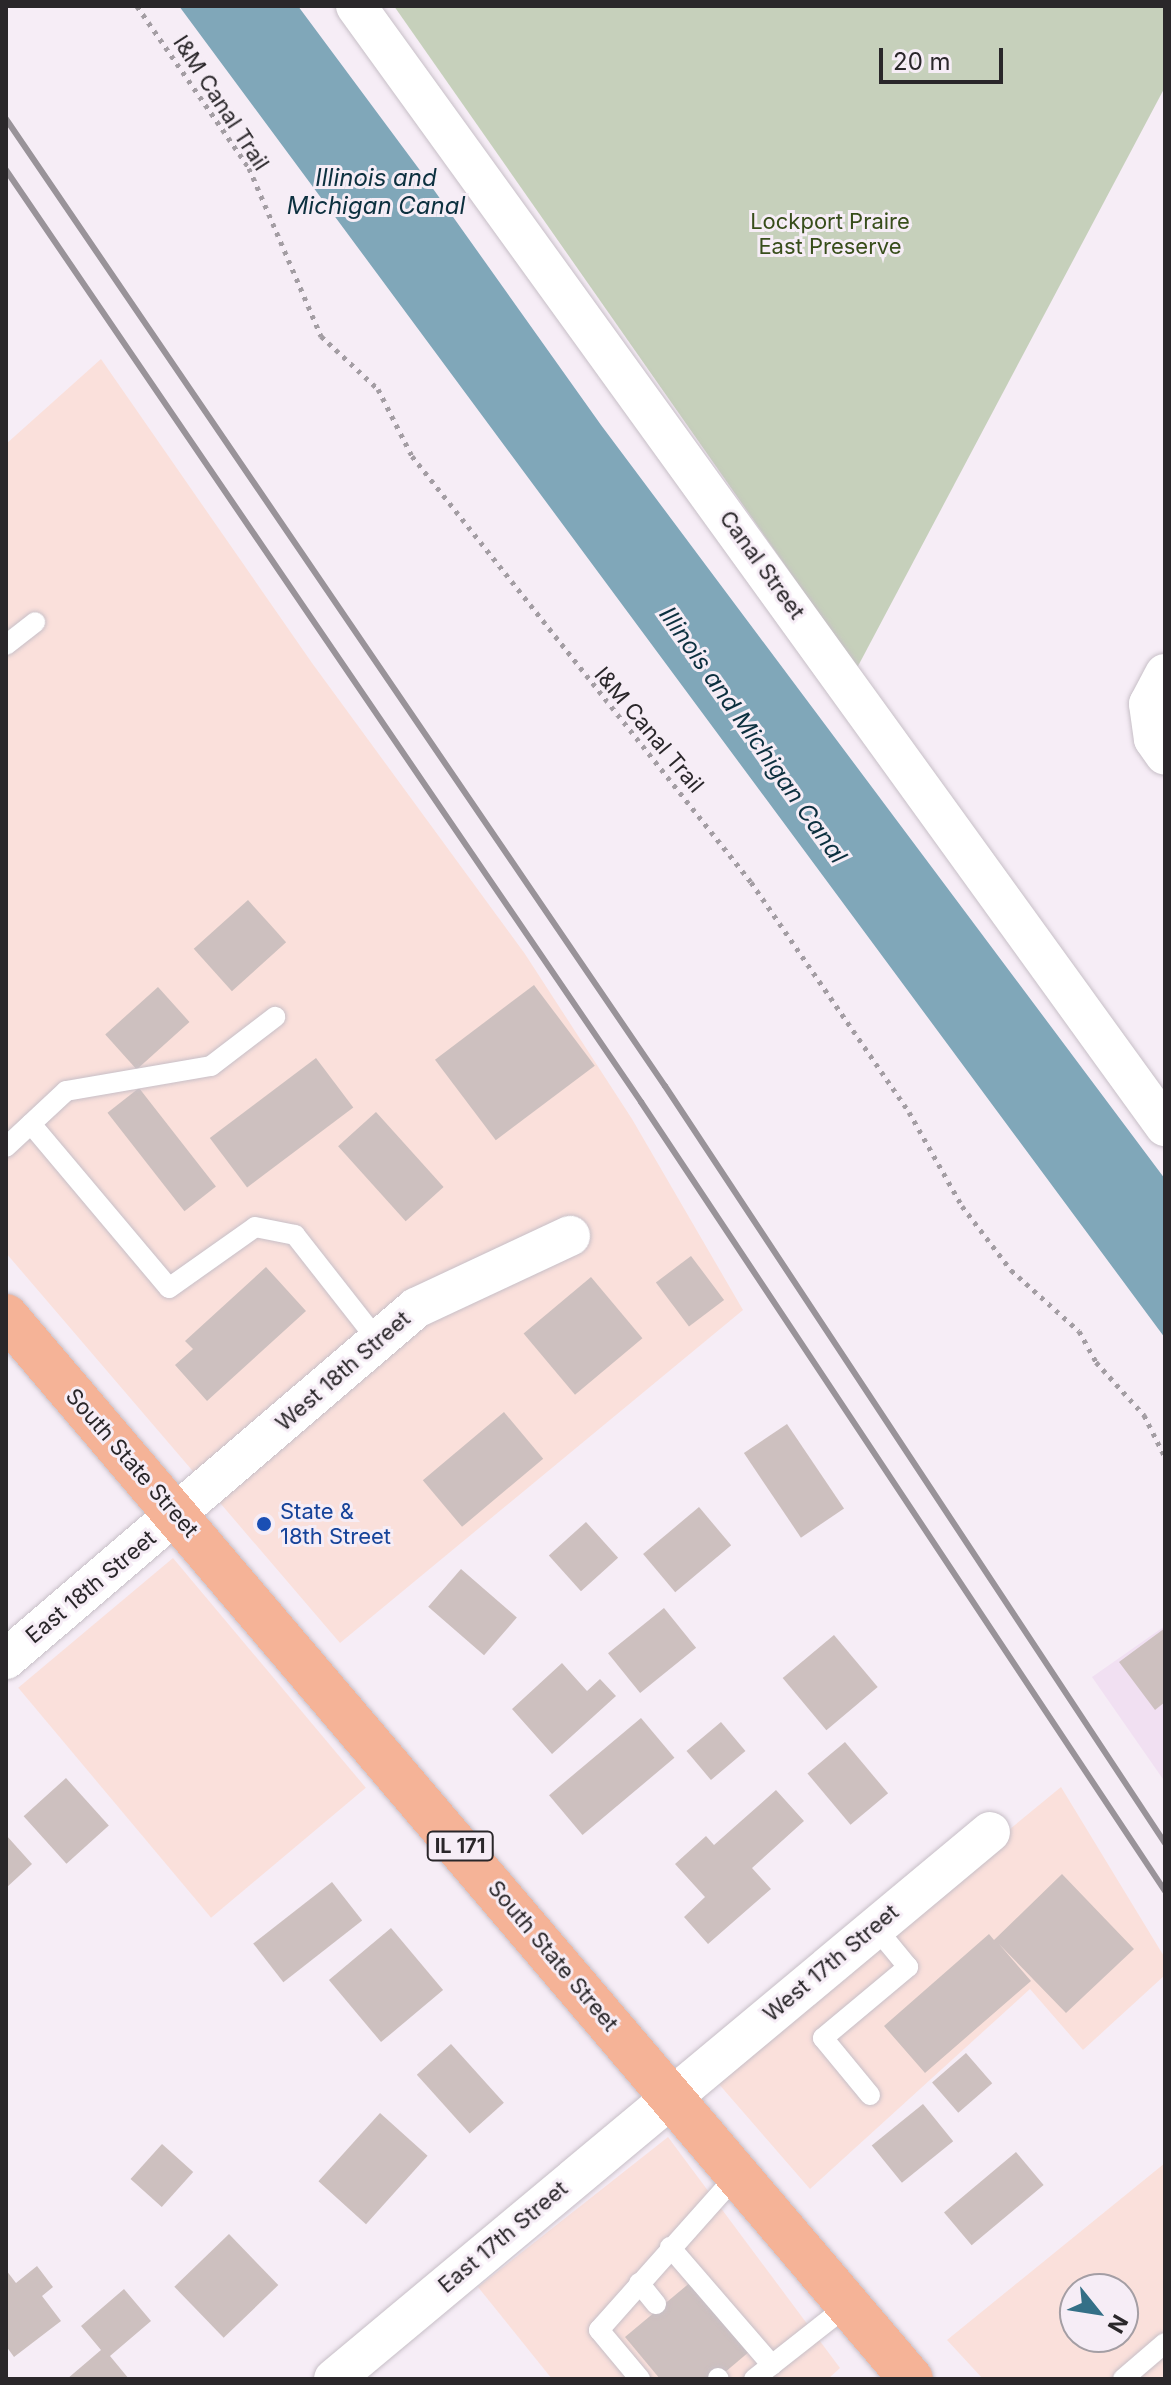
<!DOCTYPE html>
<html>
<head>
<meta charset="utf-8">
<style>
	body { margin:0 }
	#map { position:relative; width:1171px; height:2385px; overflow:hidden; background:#f6edf6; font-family:Inter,sans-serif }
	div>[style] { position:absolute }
	.commercial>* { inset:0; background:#fae0db; transform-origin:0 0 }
	.industrial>* { inset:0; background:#f1e0f2 }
	.green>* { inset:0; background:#c6d0bb }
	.water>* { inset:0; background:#80a7b9 }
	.building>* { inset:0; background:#cdc0bf; transform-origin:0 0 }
	.path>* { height:5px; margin-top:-2.5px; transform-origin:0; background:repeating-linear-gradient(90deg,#a39da3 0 4px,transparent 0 10px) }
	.roads { filter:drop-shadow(0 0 2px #c7bfc7) drop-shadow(0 0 2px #c7bfc7) }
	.lane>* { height:20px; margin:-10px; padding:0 10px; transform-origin:10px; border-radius:10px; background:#fff }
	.street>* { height:40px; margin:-20px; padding:0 20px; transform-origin:20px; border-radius:20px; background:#fff }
	.primary>* { height:44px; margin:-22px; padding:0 22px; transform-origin:22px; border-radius:22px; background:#f5b397 }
	.rail>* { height:6px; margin:-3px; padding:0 3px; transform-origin:3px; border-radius:3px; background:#999399 }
	.dots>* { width:22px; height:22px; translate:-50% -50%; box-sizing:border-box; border:4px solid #f6edf6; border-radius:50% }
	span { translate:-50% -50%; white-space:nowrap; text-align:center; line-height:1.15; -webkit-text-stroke:6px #f6edf6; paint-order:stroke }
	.shield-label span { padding:2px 6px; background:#f6edf6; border:2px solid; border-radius:6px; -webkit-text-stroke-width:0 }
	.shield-label { font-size:20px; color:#2a272a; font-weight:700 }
	.street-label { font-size:22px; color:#2a272a }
	.park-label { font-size:22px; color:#384e1b }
	.transit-label { font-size:22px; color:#164399 }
	.left { translate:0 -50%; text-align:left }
	.water-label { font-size:24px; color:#0c303f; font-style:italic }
	.frame { position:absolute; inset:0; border:8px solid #2a272a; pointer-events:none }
	.north { position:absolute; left:1059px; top:2273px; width:80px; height:80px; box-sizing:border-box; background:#f6edf6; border:2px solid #a49ea4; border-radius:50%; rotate:120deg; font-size:22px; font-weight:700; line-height:32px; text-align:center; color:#2a272a }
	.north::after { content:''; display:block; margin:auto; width:28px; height:36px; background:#347087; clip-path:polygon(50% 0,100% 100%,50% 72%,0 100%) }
	.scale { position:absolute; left:879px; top:48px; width:124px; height:36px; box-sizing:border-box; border:4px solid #2a272a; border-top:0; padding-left:10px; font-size:24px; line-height:28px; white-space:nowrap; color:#2a272a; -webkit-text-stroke:6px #f6edf6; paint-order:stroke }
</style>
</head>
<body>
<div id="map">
	<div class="commercial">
		<div style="clip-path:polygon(101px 359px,312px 663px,525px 954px,632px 1119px,743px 1310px,340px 1643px,6px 1253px,6px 444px)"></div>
		<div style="left:173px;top:1558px;width:300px;height:202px;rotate:50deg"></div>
		<div style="clip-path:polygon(1061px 1787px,1165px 1958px,1165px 1975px,1083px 2050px,1030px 1989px,810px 2189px,711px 2075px)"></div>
		<div style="clip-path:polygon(668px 2137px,840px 2368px,828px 2379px,552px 2379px,478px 2287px)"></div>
		<div style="clip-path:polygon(evenodd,1165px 2163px,1165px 2379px,983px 2379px,947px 2340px,1165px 2163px,1075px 2289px,1123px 2289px,1123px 2337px,1075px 2337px,1075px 2289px)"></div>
	</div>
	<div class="industrial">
		<div style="clip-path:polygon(1165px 1626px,1165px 1782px,1092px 1677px)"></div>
	</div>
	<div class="green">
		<div style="clip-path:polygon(394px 6px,1165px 6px,1165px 87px,857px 668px)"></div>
	</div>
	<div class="water">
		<div style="clip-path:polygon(179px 6px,298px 6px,419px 169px,601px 425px,1165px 1179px,1165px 1338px)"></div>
	</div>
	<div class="building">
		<div style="left:248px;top:900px;width:57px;height:73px;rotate:48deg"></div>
		<div style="left:534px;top:985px;width:101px;height:124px;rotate:53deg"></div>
		<div style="left:158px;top:987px;width:47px;height:71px;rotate:48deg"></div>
		<div style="left:316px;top:1058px;width:62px;height:133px;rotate:53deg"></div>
		<div style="left:139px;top:1088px;width:125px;height:40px;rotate:52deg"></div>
		<div style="left:376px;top:1112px;width:101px;height:51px;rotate:48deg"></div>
		<div style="left:691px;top:1256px;width:55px;height:44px;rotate:53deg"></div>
		<div style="clip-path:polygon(266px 1267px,306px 1311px,207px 1401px,175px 1365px,193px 1349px,185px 1341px)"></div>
		<div style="left:591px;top:1277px;width:80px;height:88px;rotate:50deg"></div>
		<div style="left:504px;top:1412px;width:61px;height:106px;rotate:50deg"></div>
		<div style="left:787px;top:1424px;width:102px;height:52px;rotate:56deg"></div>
		<div style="left:699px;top:1507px;width:50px;height:73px;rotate:50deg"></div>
		<div style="left:586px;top:1522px;width:48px;height:50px;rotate:48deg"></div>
		<div style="left:461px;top:1569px;width:74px;height:50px;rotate:41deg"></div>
		<div style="left:664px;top:1608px;width:51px;height:72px;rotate:51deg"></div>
		<div style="clip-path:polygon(1165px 1628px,1165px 1702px,1155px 1710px,1119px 1662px)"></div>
		<div style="left:834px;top:1635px;width:68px;height:67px;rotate:50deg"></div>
		<div style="clip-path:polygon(562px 1663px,587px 1691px,600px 1679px,616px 1696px,552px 1754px,512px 1709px)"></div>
		<div style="left:641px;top:1718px;width:52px;height:120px;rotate:50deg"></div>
		<div style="left:721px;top:1722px;width:38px;height:45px;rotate:50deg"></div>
		<div style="left:845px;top:1742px;width:67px;height:49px;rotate:50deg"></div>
		<div style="left:66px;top:1778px;width:64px;height:57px;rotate:48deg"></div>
		<div style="clip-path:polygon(776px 1790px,804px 1821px,752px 1868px,771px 1889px,708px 1944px,684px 1917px,705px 1897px,675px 1864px,706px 1836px,714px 1845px)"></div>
		<div style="clip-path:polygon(6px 1835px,32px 1864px,6px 1888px)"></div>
		<div style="clip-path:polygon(1062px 1874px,1134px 1949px,1066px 2013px,999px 1944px,1031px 1981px,925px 2073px,884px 2026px,989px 1934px,994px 1940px)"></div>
		<div style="left:332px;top:1882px;width:49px;height:100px;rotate:52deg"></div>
		<div style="left:391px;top:1928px;width:81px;height:81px;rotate:50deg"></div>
		<div style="left:451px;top:2044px;width:79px;height:46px;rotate:48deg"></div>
		<div style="left:966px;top:2053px;width:40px;height:45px;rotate:49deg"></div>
		<div style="left:923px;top:2104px;width:48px;height:66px;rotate:51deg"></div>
		<div style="left:380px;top:2113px;width:64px;height:92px;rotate:42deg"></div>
		<div style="left:162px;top:2144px;width:42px;height:47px;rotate:42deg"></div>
		<div style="left:1016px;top:2152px;width:43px;height:94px;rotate:50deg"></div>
		<div style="left:229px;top:2234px;width:71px;height:76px;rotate:46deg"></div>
		<div style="clip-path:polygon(37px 2266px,53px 2287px,42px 2296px,61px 2321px,14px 2357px,6px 2346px,6px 2270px,16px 2283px)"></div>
		<div style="clip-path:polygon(692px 2281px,750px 2351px,717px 2379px,660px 2379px,625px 2337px)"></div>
		<div style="clip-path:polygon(124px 2289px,151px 2321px,110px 2356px,129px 2379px,67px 2379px,101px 2350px,81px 2326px)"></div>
	</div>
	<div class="path">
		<div style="left:137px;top:6px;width:197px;rotate:55.3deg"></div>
		<div style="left:249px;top:168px;width:183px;rotate:66.8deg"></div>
		<div style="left:321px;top:336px;width:78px;rotate:42.9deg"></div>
		<div style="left:378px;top:389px;width:75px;rotate:63.1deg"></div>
		<div style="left:412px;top:456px;width:544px;rotate:51.49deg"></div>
		<div style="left:751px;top:882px;width:279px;rotate:55.5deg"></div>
		<div style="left:909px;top:1112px;width:108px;rotate:60.6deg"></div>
		<div style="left:962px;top:1206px;width:81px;rotate:52.6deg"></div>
		<div style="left:1011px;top:1270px;width:91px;rotate:41.9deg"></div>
		<div style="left:1079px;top:1331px;width:35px;rotate:61deg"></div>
		<div style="left:1096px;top:1362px;width:72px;rotate:47.8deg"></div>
		<div style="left:1144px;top:1415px;width:47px;rotate:63.4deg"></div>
	</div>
	<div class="roads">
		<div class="lane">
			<div style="left:6px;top:645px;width:37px;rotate:-38deg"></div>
			<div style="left:31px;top:1124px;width:214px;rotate:49.9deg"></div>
			<div style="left:169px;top:1288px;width:105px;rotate:-35.3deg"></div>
			<div style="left:255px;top:1227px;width:41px;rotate:11.3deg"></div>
			<div style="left:295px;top:1235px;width:135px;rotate:51.9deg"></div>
			<div style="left:6px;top:1147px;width:82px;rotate:-43deg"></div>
			<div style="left:66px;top:1091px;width:147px;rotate:-9.8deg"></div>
			<div style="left:211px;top:1066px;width:81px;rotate:-37.4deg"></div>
			<div style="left:870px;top:2095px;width:74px;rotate:-129.5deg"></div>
			<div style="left:823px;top:2038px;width:111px;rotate:-39.9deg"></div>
			<div style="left:908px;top:1967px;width:52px;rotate:-129.5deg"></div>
			<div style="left:670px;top:2247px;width:156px;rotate:49.2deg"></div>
			<div style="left:639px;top:2283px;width:27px;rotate:51deg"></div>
			<div style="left:718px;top:2378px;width:1px;rotate:45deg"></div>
			<div style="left:640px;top:2379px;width:64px;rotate:-129.9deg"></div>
			<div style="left:599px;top:2330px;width:209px;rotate:-48.3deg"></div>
			<div style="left:754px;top:2379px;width:120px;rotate:-38.2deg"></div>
			<div style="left:1123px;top:2379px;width:55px;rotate:-40.6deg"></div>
		</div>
		<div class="street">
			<div style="left:356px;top:6px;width:1382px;rotate:54.16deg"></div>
			<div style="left:1165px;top:674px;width:34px;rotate:118deg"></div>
			<div style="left:1149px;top:704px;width:35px;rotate:82deg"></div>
			<div style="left:1154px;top:739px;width:19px;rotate:55deg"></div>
			<div style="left:6px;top:1659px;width:540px;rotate:-40.57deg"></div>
			<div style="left:416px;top:1308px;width:170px;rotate:-25.1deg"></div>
			<div style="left:334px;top:2379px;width:854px;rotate:-39.82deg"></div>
		</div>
		<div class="primary">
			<div style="left:6px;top:1316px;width:1396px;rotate:49.59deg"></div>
		</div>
	</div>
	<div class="rail">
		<div style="left:6px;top:119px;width:1170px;rotate:55.73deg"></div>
		<div style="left:665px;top:1086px;width:907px;rotate:56.56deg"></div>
		<div style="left:6px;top:170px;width:1128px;rotate:55.73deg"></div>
		<div style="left:641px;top:1102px;width:947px;rotate:56.41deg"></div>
	</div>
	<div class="dots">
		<div style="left:264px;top:1524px;background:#1a4fb4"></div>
	</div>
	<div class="shield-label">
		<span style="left:460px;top:1846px">IL 171</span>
	</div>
	<div class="street-label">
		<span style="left:221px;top:103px;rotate:57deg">I&amp;M Canal Trail</span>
		<span style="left:762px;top:565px;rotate:54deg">Canal Street</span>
		<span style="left:649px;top:730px;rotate:50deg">I&amp;M Canal Trail</span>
		<span style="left:343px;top:1371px;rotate:-41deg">West 18th Street</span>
		<span style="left:132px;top:1463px;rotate:49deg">South State Street</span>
		<span style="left:91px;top:1587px;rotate:-40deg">East 18th Street</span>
		<span style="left:553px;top:1956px;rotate:50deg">South State Street</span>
		<span style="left:831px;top:1963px;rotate:-40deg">West 17th Street</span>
		<span style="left:503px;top:2237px;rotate:-40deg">East 17th Street</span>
	</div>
	<div class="park-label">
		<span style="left:830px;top:234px">Lockport Praire<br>East Preserve</span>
	</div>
	<div class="transit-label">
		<span class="left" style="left:280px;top:1524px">State &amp;<br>18th Street</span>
	</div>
	<div class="water-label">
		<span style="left:376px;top:192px">Illinois and<br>Michigan Canal</span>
		<span style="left:753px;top:735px;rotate:55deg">Illinois and Michigan Canal</span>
	</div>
	<div class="frame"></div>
	<div class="north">N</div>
	<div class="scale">20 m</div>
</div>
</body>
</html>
